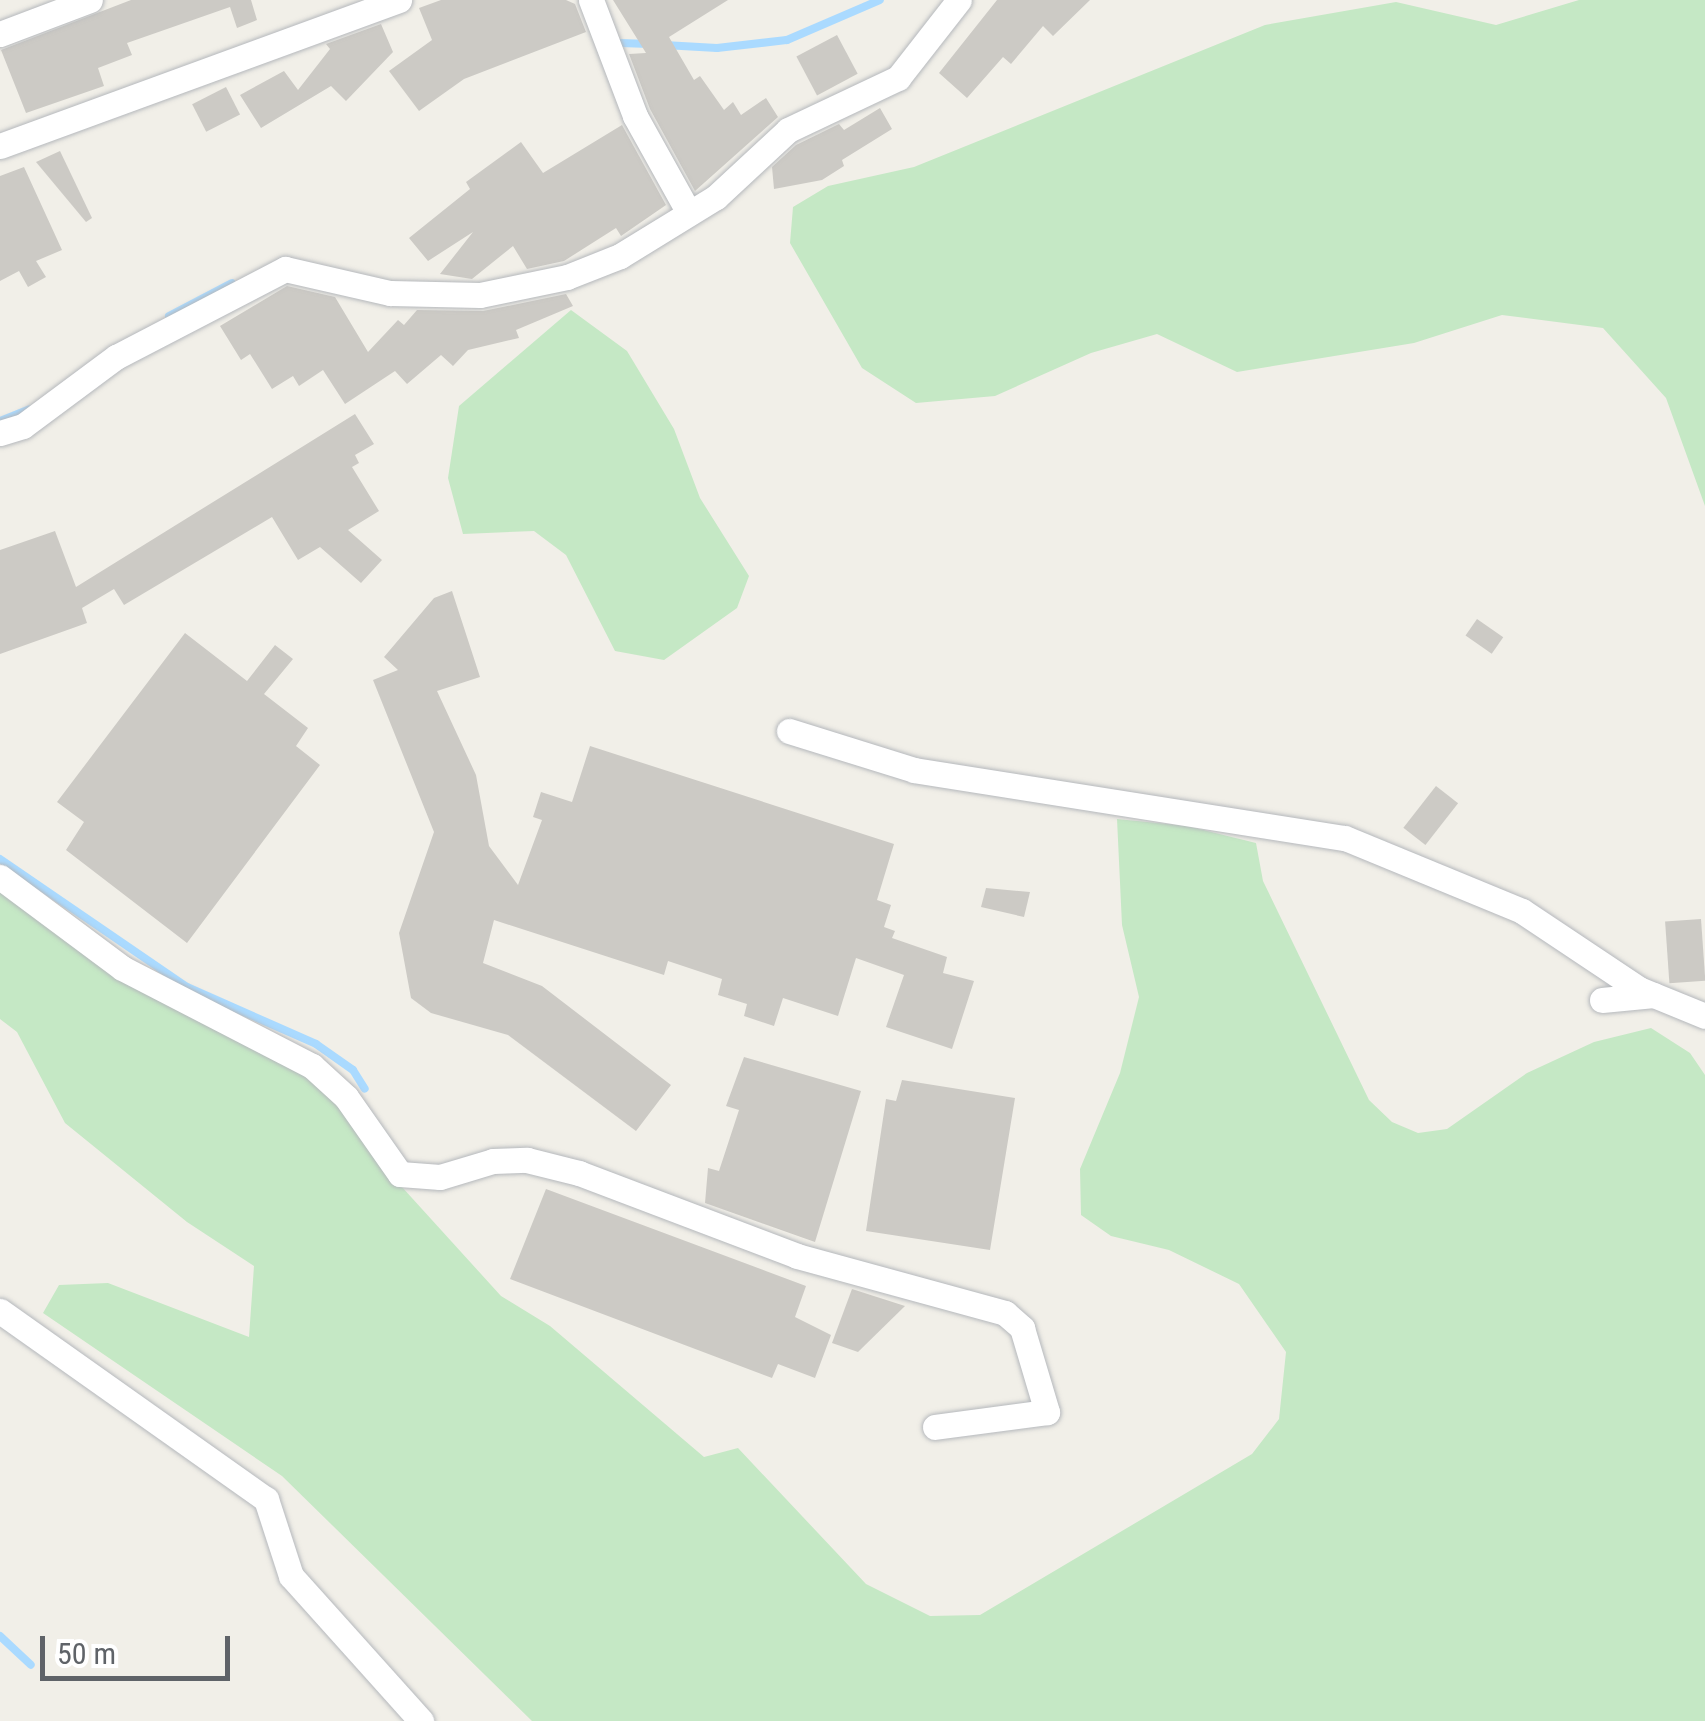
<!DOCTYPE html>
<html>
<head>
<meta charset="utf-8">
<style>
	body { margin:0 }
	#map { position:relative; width:1705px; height:1721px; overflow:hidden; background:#f1efe8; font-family:"Roboto Condensed",sans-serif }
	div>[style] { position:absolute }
	.green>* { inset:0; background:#c5e8c5 }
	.stream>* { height:8px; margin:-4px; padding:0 4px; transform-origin:4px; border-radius:4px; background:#aadaff }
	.building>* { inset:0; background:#cccac5; transform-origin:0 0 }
	.roads { filter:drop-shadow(0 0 2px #b5b8bc) drop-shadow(0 0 2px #b5b8bc) }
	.minor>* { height:25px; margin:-12.5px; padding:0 12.5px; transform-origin:12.5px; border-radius:12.5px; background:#fff }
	span { translate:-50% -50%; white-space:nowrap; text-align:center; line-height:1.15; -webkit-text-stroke:9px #fff; paint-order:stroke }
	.scale { position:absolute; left:40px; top:1636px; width:190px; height:45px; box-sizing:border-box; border:5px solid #5f6368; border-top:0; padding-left:12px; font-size:30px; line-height:35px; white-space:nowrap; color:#5f6368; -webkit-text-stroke:8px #fff; paint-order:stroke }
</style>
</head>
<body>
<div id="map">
	<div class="green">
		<div style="clip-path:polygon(1579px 0,1705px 0,1705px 506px,1666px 398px,1603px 328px,1502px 315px,1414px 343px,1237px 372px,1157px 334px,1091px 353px,995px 396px,916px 403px,862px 368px,790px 243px,793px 207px,828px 186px,914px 167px,1265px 25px,1396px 2px,1496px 25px)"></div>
		<div style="clip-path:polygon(571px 310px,627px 351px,674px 429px,700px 498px,749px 576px,737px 608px,664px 660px,615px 651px,566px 555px,534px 531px,463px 534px,448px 478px,459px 406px)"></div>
		<div style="clip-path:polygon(1117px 819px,1187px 826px,1256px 843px,1263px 881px,1369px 1100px,1392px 1122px,1418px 1133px,1447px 1129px,1527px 1073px,1594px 1042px,1651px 1028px,1690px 1053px,1705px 1075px,1705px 1721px,532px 1721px,282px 1476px,43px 1313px,59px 1285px,108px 1283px,249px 1337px,254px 1266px,187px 1222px,65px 1123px,17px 1032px,0 1019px,0 885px,317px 1076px,382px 1165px,501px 1296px,550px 1326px,704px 1457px,738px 1448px,866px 1584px,930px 1616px,980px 1615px,1252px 1454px,1279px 1419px,1286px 1352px,1239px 1284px,1169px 1250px,1111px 1236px,1081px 1215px,1080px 1169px,1120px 1073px,1139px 997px,1122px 925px)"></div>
	</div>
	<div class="stream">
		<div style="left:620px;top:43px;width:30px;rotate:2deg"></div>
		<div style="left:664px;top:45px;width:53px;rotate:3.2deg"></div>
		<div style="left:717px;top:48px;width:70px;rotate:-6.5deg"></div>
		<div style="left:787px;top:40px;width:101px;rotate:-23.3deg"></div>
		<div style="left:169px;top:316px;width:71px;rotate:-27.6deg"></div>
		<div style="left:0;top:421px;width:31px;rotate:-22deg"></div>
		<div style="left:0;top:859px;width:227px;rotate:34.4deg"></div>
		<div style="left:187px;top:987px;width:141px;rotate:23.8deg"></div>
		<div style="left:316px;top:1044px;width:45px;rotate:35.1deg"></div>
		<div style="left:353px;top:1070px;width:22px;rotate:58deg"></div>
		<div style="left:0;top:1636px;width:42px;rotate:43.1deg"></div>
	</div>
	<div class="building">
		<div style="clip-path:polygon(131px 0,251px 0,257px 20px,237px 28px,230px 7px,127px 43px,132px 55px,98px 68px,104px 86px,26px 113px,1px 50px)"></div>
		<div style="clip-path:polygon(441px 0,566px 0,575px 4px,586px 32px,464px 79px,419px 111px,389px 71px,432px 40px,419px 8px)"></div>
		<div style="clip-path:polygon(613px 0,728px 0,669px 37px,694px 80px,700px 76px,724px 110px,733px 102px,741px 115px,766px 98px,778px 117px,695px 191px,650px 109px,629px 54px,646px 53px)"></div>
		<div style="clip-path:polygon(997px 0,1090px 0,1053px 36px,1043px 26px,1011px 64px,1003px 57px,967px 98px,939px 73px)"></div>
		<div style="clip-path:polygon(381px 24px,393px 52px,346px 101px,331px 86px,261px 128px,240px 95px,284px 71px,298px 90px,330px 49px,326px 44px)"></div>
		<div style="left:837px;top:35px;width:44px;height:46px;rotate:62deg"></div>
		<div style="left:226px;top:87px;width:31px;height:38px;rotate:63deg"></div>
		<div style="clip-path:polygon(880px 108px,892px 129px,842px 160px,844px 166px,822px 180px,774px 189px,772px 167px,796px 145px,839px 124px,844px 130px)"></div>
		<div style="clip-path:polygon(622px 125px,666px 205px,621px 236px,616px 228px,564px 261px,527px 269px,513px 246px,472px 279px,440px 274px,473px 232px,428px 261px,409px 238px,470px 189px,466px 182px,521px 142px,543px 173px)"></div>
		<div style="clip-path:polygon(60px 151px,92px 218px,86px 222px,36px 162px)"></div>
		<div style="clip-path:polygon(24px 167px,62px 250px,36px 261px,46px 277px,28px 287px,19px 271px,0 281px,0 176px)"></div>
		<div style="clip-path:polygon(287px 286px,335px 297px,368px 352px,398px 320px,404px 325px,417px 310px,483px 311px,566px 294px,573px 306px,516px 330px,519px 338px,468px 350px,453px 366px,441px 355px,407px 384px,395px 371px,345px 404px,323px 370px,299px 386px,293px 376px,272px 389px,250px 354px,241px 360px,220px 326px)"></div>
		<div style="clip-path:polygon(355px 414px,374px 444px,355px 455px,359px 463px,352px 467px,379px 511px,348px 530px,382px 560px,361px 583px,320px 547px,298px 560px,272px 517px,124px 605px,114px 589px,82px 608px,87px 623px,0 654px,0 550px,55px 531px,76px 587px)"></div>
		<div style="clip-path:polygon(452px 591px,480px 677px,437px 691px,476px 775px,489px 846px,518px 885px,542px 820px,533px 817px,541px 792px,572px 802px,590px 746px,894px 844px,877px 900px,891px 905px,884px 927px,895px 931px,892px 938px,947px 957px,943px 973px,974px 981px,952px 1049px,886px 1027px,904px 975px,856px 958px,838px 1016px,783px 998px,774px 1026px,744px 1016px,747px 1004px,718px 995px,722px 979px,668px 961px,664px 975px,494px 920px,483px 963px,542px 986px,671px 1085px,636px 1131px,508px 1035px,431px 1013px,411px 998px,399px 933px,434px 832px,373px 680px,398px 670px,384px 657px,434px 598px)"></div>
		<div style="left:1477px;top:619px;width:32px;height:20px;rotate:35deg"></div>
		<div style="clip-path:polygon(185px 633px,247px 681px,275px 645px,293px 659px,264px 694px,308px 728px,296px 746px,320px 765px,187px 943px,66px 850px,84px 822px,57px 802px)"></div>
		<div style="left:1436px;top:786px;width:28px;height:53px;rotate:38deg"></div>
		<div style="clip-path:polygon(986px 888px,1030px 892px,1024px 917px,981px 907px)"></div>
		<div style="left:1701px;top:919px;width:62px;height:36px;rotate:86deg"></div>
		<div style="clip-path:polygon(744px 1057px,861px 1091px,815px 1242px,705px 1203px,708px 1168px,719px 1171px,739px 1110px,726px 1106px)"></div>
		<div style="clip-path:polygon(902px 1080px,1015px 1098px,990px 1250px,866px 1231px,886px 1099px,896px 1101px)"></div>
		<div style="clip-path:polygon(546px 1189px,806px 1286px,795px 1317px,831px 1335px,815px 1378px,778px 1364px,772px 1378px,510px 1279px)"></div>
		<div style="clip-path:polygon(852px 1289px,905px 1306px,858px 1352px,832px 1343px)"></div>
	</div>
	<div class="roads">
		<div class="minor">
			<div style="left:591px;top:0;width:124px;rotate:69.2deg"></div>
			<div style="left:635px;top:116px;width:111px;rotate:60.9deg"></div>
			<div style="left:0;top:34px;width:96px;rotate:-20.7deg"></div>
			<div style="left:0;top:146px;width:425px;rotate:-20.1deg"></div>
			<div style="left:0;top:433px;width:24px;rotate:-17deg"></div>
			<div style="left:23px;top:426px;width:116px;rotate:-36.6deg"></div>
			<div style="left:116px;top:357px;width:191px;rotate:-27.5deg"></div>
			<div style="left:285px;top:269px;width:108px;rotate:12.9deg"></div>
			<div style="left:390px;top:293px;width:90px;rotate:1.3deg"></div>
			<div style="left:480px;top:295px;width:89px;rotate:-11.7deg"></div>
			<div style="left:567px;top:277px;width:57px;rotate:-21.6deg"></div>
			<div style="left:620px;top:256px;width:113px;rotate:-31.6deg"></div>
			<div style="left:716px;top:197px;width:98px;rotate:-42.9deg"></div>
			<div style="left:788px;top:130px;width:122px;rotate:-25.3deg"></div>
			<div style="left:898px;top:78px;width:99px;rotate:-52deg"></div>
			<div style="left:789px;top:731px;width:131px;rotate:17.3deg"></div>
			<div style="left:914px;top:770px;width:436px;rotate:9deg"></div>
			<div style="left:1345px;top:838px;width:191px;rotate:22.4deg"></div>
			<div style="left:1522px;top:911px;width:141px;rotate:33.7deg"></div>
			<div style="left:1639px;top:989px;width:71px;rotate:22.2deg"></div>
			<div style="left:0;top:877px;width:152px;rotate:36.7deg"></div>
			<div style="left:122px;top:968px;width:214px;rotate:27.3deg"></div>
			<div style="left:312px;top:1066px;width:46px;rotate:42.4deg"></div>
			<div style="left:346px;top:1097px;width:94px;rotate:55deg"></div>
			<div style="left:400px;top:1174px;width:40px;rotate:4.3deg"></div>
			<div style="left:440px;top:1177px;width:55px;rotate:-16.8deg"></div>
			<div style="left:493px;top:1161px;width:34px;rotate:-2deg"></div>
			<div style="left:527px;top:1160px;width:54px;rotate:14deg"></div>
			<div style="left:579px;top:1173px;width:233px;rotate:20.8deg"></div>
			<div style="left:797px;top:1256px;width:216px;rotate:15.3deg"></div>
			<div style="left:1005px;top:1313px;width:23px;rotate:41deg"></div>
			<div style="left:1022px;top:1328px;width:88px;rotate:73.4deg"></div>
			<div style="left:1047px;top:1412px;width:113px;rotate:172.4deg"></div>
			<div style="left:1602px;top:1000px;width:52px;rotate:-5.5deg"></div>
			<div style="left:0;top:1311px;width:326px;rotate:35.3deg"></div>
			<div style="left:266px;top:1499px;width:81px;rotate:72deg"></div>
			<div style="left:291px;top:1576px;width:195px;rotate:48.1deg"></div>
		</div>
	</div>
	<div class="scale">50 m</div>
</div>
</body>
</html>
